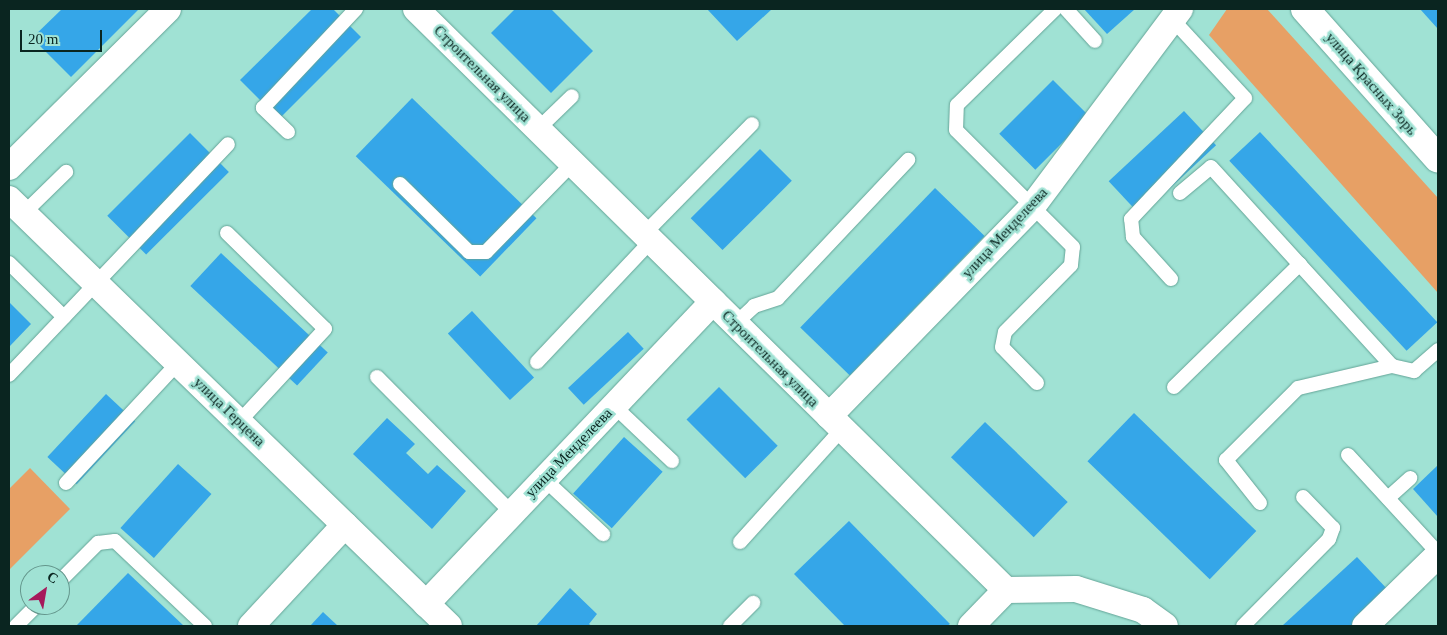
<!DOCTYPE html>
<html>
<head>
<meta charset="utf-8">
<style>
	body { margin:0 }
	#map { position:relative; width:1447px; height:635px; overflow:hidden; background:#a0e2d4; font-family:"Times New Roman",serif }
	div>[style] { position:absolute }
	.green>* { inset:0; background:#e7a065 }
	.building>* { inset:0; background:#35a6e8; transform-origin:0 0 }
	.roads { filter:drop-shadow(0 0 1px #64a497) drop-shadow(0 0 1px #64a497) }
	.service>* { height:14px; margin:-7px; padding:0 7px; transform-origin:7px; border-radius:7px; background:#fff }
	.minor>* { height:26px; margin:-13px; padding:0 13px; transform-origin:13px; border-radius:13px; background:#fff }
	.tertiary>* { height:28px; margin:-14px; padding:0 14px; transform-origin:14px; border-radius:14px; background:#fff }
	span { translate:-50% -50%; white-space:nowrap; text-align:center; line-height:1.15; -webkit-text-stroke:5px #a0e2d4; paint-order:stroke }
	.street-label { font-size:15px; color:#0a2520 }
	.frame { position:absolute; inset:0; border:10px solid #0a2520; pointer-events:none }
	.north { position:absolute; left:20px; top:565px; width:50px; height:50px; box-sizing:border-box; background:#a0e2d4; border:1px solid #64968c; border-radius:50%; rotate:32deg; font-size:14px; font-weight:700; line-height:20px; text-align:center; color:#0a2520 }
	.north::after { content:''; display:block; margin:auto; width:18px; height:22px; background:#a6195b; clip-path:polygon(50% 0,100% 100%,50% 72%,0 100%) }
	.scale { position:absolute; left:20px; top:30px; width:82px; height:22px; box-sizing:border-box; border:2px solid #0a2520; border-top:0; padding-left:6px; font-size:15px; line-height:18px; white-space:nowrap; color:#0a2520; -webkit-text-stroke:4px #a0e2d4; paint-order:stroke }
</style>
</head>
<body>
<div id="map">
	<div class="green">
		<div style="clip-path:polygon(1227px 9px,1267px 9px,1438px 198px,1438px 293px,1209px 35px)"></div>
		<div style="clip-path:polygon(30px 468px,70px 509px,9px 570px,9px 489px)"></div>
	</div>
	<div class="building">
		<div style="clip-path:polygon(62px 9px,139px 9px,71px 77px,32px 38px)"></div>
		<div style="clip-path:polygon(312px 9px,333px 9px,361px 37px,279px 119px,240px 80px)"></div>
		<div style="clip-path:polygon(515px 9px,551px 9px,593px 51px,551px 93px,491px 33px)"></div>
		<div style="clip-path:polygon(707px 9px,772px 9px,737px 41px)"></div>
		<div style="clip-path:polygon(1084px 9px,1135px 9px,1107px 34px)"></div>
		<div style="clip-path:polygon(1420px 9px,1438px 9px,1438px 29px)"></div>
		<div style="left:1053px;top:80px;width:51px;height:76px;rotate:45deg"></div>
		<div style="left:412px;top:98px;width:173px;height:81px;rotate:44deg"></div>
		<div style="left:1184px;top:111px;width:47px;height:103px;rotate:47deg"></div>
		<div style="left:1260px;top:132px;width:260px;height:42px;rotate:47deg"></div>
		<div style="left:190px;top:133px;width:55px;height:117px;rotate:45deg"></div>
		<div style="left:760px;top:149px;width:45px;height:98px;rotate:45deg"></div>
		<div style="left:935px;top:188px;width:69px;height:194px;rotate:44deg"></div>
		<div style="left:221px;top:253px;width:146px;height:45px;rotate:43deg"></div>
		<div style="clip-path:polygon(9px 302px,31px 324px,9px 347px)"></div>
		<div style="left:472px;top:311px;width:91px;height:33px;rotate:47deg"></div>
		<div style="left:628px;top:332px;width:23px;height:82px;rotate:47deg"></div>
		<div style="left:719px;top:387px;width:83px;height:46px;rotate:45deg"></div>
		<div style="left:106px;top:394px;width:40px;height:86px;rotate:43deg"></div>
		<div style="left:1134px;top:413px;width:170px;height:67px;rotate:44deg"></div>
		<div style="clip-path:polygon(387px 418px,415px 444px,406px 453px,428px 474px,437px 465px,466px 491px,432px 529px,353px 454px)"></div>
		<div style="left:985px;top:422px;width:115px;height:49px;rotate:44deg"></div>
		<div style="left:624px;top:437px;width:52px;height:76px;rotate:42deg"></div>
		<div style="left:178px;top:464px;width:45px;height:86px;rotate:42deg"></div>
		<div style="clip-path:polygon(1438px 465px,1438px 517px,1413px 489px)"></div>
		<div style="clip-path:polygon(849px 521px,950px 624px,947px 626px,845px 626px,794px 574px)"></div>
		<div style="clip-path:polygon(1357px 557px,1389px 591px,1351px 626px,1282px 626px)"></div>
		<div style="clip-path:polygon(128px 573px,184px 626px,76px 626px)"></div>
		<div style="clip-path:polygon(570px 588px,597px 614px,589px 624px,592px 626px,536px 626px)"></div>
		<div style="clip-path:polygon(323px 612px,338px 626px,310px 626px)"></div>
	</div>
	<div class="roads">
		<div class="service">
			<div style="left:1066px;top:9px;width:43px;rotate:47.8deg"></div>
			<div style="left:538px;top:129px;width:47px;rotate:-44.1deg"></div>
			<div style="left:288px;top:132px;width:35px;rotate:-136deg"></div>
			<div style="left:263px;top:108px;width:136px;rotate:-46.8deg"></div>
			<div style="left:400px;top:184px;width:97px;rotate:44.6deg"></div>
			<div style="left:469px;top:252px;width:17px"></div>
			<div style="left:486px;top:252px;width:124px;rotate:-45.7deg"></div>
			<div style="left:1180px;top:193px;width:40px;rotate:-40deg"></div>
			<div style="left:1211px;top:167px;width:269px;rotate:47.7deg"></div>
			<div style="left:1392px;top:366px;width:23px;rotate:13deg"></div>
			<div style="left:1414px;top:371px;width:32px;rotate:-41deg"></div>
			<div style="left:24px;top:213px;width:59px;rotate:-44.3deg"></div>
			<div style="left:227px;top:233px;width:137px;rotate:44.4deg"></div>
			<div style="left:325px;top:329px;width:127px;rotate:132.8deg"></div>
			<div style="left:644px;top:234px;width:154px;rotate:-45.5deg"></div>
			<div style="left:9px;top:263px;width:77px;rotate:44.5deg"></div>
			<div style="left:1171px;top:279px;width:57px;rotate:-132.1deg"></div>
			<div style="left:1133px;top:237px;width:18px;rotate:-96deg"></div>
			<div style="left:1131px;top:219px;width:166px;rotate:-46.7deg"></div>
			<div style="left:1245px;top:98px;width:108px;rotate:-132.7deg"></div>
			<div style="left:735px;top:324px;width:26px;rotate:-43deg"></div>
			<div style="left:754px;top:306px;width:25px;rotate:-18deg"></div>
			<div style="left:778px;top:298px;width:190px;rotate:-46.7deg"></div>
			<div style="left:537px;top:362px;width:166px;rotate:-46.7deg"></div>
			<div style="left:9px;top:375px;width:318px;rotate:-46.5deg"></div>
			<div style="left:377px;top:377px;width:192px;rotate:45.2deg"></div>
			<div style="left:1037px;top:383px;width:50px;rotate:-134.2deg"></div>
			<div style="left:1002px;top:347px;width:15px;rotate:-79deg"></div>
			<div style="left:1005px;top:332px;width:94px;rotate:-45.4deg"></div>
			<div style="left:1071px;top:265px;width:18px;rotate:-84deg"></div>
			<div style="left:1073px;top:247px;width:165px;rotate:-135deg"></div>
			<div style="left:956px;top:130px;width:25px;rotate:-88deg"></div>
			<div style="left:957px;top:105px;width:137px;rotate:-44.4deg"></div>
			<div style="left:1174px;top:387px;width:176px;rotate:-44.3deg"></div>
			<div style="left:614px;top:406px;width:80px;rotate:43.5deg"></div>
			<div style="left:1348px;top:455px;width:133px;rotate:47.4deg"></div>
			<div style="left:544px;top:479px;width:81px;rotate:43deg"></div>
			<div style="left:66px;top:483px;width:164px;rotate:-47deg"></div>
			<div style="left:1388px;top:498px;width:30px;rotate:-42deg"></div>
			<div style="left:1260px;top:503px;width:55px;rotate:-128.3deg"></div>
			<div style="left:1226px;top:460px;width:102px;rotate:-45deg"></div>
			<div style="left:1298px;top:388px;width:97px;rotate:-13.2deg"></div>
			<div style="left:740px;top:542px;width:152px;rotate:-47.9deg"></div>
			<div style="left:60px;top:581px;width:54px;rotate:-45deg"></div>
			<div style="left:98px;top:543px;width:17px;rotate:-7deg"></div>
			<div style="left:115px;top:541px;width:124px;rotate:43.4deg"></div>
			<div style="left:16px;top:626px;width:30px;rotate:-45deg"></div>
			<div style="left:730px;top:626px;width:33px;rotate:-45deg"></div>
			<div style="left:1243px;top:626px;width:122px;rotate:-45.3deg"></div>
			<div style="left:1329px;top:539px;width:12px;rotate:-70deg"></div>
			<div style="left:1333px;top:528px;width:43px;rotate:-134.1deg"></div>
		</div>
		<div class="minor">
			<div style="left:416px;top:9px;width:828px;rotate:44.56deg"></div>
			<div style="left:1006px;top:590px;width:70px;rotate:-0.8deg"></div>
			<div style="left:1076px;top:589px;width:70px;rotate:17.4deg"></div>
			<div style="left:1143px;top:610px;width:27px;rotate:36deg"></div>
			<div style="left:9px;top:167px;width:224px;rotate:-44.8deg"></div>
			<div style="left:9px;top:199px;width:613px;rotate:44.14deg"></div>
			<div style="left:829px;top:416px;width:291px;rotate:-45.8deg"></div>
			<div style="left:1032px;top:207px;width:247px;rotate:-53.2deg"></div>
			<div style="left:426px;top:604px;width:417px;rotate:-46.5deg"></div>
			<div style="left:251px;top:626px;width:138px;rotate:-47.1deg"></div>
			<div style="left:971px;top:626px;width:50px;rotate:-45.8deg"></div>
			<div style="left:1365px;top:626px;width:102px;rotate:-44.2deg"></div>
		</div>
		<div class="tertiary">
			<div style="left:1305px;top:9px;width:200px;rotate:48.4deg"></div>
		</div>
	</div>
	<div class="street-label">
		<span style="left:482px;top:74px;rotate:45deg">Строительная улица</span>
		<span style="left:1371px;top:84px;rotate:49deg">улица Красных Зорь</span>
		<span style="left:1005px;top:233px;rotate:-47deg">улица Менделеева</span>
		<span style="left:770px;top:359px;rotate:45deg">Строительная улица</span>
		<span style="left:229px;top:412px;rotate:44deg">улица Герцена</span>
		<span style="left:569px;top:453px;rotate:-46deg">улица Менделеева</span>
	</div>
	<div class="frame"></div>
	<div class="north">С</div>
	<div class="scale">20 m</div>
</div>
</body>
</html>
